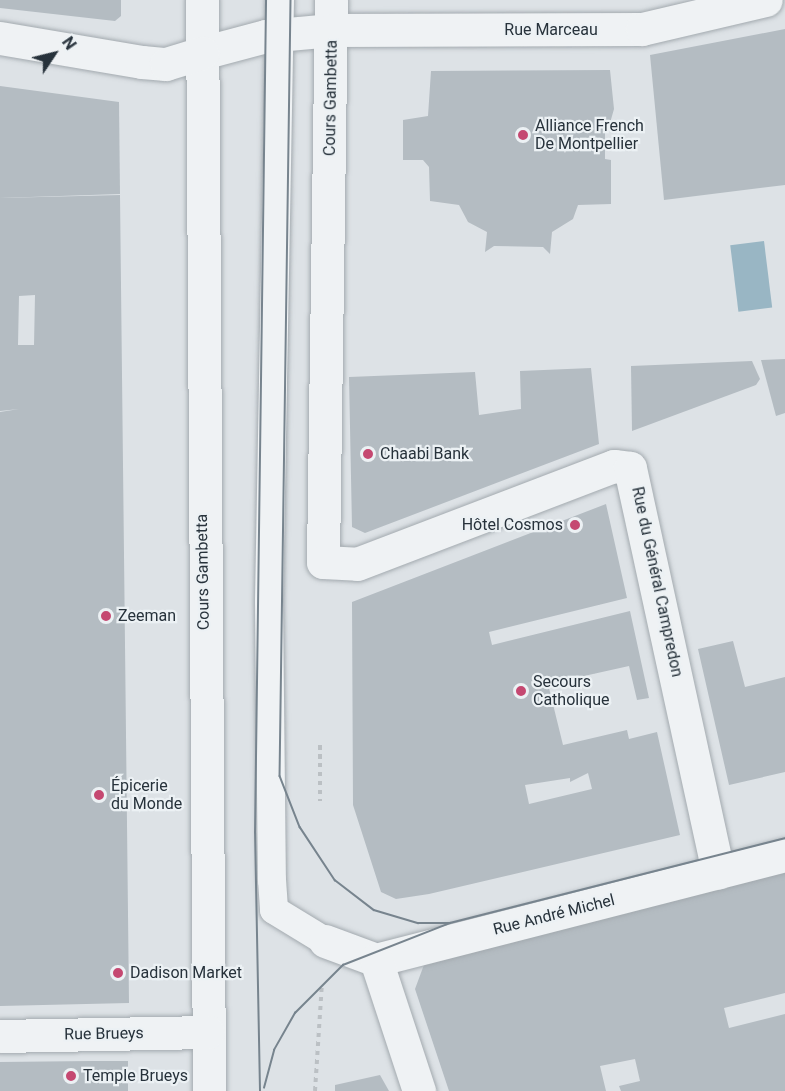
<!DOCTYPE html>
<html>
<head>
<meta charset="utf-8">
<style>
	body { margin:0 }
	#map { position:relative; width:785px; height:1091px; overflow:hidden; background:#dde2e6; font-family:Roboto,sans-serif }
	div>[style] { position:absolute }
	.water>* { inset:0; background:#99b6c4; transform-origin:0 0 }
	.building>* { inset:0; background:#b4bcc2 }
	.path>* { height:4px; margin-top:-2px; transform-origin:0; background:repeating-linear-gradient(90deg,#bbc0c4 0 4.5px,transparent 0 9px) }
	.roads { filter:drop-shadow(0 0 2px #a3aaaf) drop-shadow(0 0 2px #a3aaaf) }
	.service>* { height:28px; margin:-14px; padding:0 14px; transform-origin:14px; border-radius:14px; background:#eff2f4 }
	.pedestrian>* { height:33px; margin:-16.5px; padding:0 16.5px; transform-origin:16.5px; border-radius:16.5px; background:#eff2f4 }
	.minor>* { height:33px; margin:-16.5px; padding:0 16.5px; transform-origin:16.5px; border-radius:16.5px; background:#eff2f4 }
	.tram>* { height:1.5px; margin:-0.75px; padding:0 0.75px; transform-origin:0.75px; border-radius:0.75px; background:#77848e }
	.dots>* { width:16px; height:16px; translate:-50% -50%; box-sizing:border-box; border:3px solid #ecf1f4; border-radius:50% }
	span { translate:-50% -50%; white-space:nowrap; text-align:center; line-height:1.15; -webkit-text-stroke:4.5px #ecf1f4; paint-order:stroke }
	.street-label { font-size:16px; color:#27323b }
	.poi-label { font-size:16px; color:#27323b }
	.left { translate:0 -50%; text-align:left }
	.right { translate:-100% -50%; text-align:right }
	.north { position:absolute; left:24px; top:24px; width:60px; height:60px; -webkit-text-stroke:4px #ecf1f4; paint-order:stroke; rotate:55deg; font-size:16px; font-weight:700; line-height:24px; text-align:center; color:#27323b }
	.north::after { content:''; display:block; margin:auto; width:21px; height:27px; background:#27323b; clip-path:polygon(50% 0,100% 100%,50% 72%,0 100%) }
</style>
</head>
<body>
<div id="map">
	<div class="water">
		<div style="left:764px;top:241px;width:67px;height:34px;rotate:83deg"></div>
	</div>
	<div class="building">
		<div style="clip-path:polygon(0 0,121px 0,121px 16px,115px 21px,0 8px)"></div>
		<div style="clip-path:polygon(785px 29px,785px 185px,664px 200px,650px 55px)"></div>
		<div style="clip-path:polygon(610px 70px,614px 109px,610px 123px,605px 123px,605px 159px,611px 160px,611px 204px,578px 205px,573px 219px,552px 232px,550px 254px,543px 247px,494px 246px,485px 252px,487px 232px,468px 222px,459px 205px,430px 201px,429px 167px,423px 160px,403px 160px,403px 120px,428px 116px,431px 71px)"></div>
		<div style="clip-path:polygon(0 86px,119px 102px,120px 194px,0 198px)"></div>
		<div style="clip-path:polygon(evenodd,120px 195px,129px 1003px,0 1006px,0 412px,19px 409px,0 411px,0 198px,120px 195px,35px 295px,34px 345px,18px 345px,19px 296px,35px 295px)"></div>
		<div style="clip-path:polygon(785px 359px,785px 413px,776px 416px,761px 360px)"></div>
		<div style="clip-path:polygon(752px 361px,760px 379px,756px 385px,632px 431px,631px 366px)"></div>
		<div style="clip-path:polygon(591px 368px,599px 444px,365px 533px,352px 527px,349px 377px,475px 372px,479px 415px,521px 409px,520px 371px)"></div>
		<div style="clip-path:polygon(evenodd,606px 504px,627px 598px,489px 632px,492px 645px,630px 611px,649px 698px,637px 700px,629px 666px,548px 684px,563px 745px,627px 730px,629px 739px,657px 732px,680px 835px,429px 894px,396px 899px,381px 892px,353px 805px,352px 602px,606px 504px,588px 773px,592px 789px,529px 804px,525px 785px,570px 778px,570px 782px,588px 773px)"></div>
		<div style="clip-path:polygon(733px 641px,745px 687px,785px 677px,785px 772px,729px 785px,698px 649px)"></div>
		<div style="clip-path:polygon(785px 872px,785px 993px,724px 1008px,729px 1028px,785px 1014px,785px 1091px,621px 1091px,619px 1086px,640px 1081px,635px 1059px,600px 1066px,606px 1091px,449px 1091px,415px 989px,425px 962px)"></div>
		<div style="clip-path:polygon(92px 1061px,128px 1061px,128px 1091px,0 1091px,0 1062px)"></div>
		<div style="clip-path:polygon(380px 1075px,389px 1091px,335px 1091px,335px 1085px)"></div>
	</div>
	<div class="path">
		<div style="left:320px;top:745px;width:56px;rotate:90deg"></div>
		<div style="left:315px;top:1091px;width:107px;rotate:-86.3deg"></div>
	</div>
	<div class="roads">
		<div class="service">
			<div style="left:280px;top:0;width:602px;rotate:91.05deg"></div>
			<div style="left:269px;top:602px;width:278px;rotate:89.4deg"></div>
			<div style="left:272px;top:880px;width:30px;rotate:86deg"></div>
			<div style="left:274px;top:910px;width:60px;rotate:31.3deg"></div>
		</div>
		<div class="pedestrian">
			<div style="left:331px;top:0;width:562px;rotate:90.82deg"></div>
			<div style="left:323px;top:562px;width:34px;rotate:3deg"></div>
			<div style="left:357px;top:564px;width:275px;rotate:-20.9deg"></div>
			<div style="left:614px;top:466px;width:16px;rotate:7deg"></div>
			<div style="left:630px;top:468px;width:414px;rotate:77.7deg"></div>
			<div style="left:202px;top:53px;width:66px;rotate:-14.9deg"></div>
			<div style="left:266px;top:36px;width:66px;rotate:-5.2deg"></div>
			<div style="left:332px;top:30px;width:310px;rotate:-0.2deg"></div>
			<div style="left:642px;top:29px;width:127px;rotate:-13.2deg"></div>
			<div style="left:325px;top:941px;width:54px;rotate:20.4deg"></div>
			<div style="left:376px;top:960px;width:422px;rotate:-14.4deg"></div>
			<div style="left:376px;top:960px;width:138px;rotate:71.8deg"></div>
		</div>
		<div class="minor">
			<div style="left:202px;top:0;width:1091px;rotate:89.63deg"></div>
			<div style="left:0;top:38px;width:144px;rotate:9.6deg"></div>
			<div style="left:142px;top:62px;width:24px;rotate:5deg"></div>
			<div style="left:166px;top:64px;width:38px;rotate:-17deg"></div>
			<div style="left:0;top:1036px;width:208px;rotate:-1.1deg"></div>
		</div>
	</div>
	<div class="tram">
		<div style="left:291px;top:0;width:776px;rotate:90.81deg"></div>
		<div style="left:280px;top:776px;width:55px;rotate:68.6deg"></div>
		<div style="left:300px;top:827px;width:64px;rotate:56.6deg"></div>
		<div style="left:335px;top:880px;width:49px;rotate:37.6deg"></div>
		<div style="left:374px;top:910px;width:46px;rotate:16.5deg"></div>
		<div style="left:418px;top:923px;width:32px"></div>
		<div style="left:264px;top:1088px;width:39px;rotate:-75deg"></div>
		<div style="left:274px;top:1050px;width:43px;rotate:-60.4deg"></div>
		<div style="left:295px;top:1013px;width:68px;rotate:-45deg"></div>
		<div style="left:343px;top:965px;width:115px;rotate:-21.4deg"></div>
		<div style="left:450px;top:923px;width:346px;rotate:-14.2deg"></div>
		<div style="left:260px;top:1091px;width:258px;rotate:-91.1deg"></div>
		<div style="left:255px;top:833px;width:833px;rotate:-89.24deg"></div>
	</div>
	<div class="dots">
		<div style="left:523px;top:135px;background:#c54871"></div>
		<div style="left:368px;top:454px;background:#c54871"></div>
		<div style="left:575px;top:525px;background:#c54871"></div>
		<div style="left:106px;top:616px;background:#c54871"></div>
		<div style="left:521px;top:691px;background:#c54871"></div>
		<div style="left:99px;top:795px;background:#c54871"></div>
		<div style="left:118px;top:973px;background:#c54871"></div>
		<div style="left:71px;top:1076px;background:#c54871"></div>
	</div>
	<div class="street-label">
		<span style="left:551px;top:30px">Rue Marceau</span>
		<span style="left:331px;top:98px;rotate:-89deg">Cours Gambetta</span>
		<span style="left:203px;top:572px;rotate:-91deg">Cours Gambetta</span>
		<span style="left:657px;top:582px;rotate:78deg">Rue du Général Campredon</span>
		<span style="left:554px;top:915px;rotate:-14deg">Rue André Michel</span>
		<span style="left:104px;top:1034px;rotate:-1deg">Rue Brueys</span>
	</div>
	<div class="poi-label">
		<span class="left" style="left:535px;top:135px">Alliance French<br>De Montpellier</span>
		<span class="left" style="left:380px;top:454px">Chaabi Bank</span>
		<span class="right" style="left:563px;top:525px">Hôtel Cosmos</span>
		<span class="left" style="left:118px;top:616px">Zeeman</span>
		<span class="left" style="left:533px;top:691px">Secours<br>Catholique</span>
		<span class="left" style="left:111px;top:795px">Épicerie<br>du Monde</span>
		<span class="left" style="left:130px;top:973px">Dadison Market</span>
		<span class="left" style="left:83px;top:1076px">Temple Brueys</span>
	</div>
	<div class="north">N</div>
</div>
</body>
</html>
